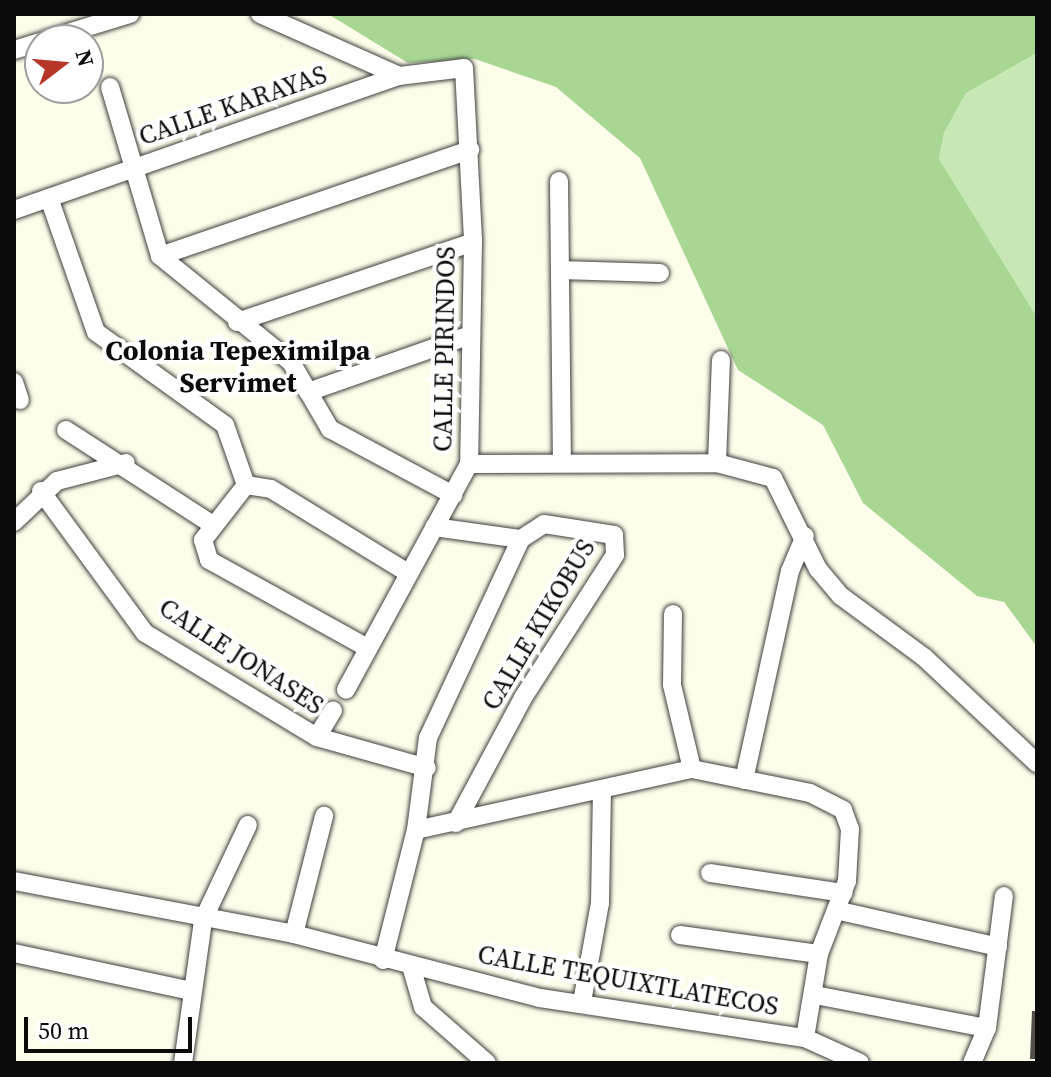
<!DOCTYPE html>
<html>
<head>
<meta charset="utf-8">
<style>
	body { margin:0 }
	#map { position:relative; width:1051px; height:1077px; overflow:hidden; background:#fefde9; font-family:"Source Serif 4",serif }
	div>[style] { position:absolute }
	.green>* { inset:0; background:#c7e7b5 }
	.forest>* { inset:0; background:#a8d794 }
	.building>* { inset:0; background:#534e47 }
	.roads { filter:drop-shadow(0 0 2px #3e3e3e) drop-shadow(0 0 2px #3e3e3e) }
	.minor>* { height:18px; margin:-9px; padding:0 9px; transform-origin:9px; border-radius:9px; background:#fff }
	span { translate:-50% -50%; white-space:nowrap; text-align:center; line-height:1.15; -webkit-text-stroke:8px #fff; paint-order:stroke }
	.street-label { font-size:26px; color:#0b0b0b }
	.neighbourhood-label { font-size:28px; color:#0b0b0b; font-weight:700 }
	.frame { position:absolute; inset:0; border:16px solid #0b0b0b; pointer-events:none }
	.north { position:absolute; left:24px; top:24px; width:80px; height:80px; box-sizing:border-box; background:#fff; border:2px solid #9d9d9d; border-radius:50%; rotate:74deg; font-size:22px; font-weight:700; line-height:32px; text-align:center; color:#0b0b0b }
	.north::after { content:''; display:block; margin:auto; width:28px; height:36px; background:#b63628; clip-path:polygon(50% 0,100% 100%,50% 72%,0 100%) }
	.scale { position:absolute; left:24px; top:1017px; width:168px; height:36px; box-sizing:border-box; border:4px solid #0b0b0b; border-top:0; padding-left:10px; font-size:24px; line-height:28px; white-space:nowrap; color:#0b0b0b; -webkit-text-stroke:6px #fff; paint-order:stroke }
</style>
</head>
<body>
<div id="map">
	<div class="green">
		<div style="clip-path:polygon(1037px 53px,1037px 317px,939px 159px,944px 133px,966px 93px)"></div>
	</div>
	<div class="forest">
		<div style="clip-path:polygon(328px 14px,1037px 14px,1037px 53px,966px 93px,944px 133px,939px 159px,1037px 317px,1037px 647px,1004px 602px,977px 596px,863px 503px,823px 425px,738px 370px,640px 158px,556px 87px,475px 59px,408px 63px)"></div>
	</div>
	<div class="building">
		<div style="clip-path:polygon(1032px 1011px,1037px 1011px,1037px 1059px,1030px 1059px)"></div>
	</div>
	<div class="roads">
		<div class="minor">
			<div style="left:260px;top:14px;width:152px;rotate:24deg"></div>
			<div style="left:45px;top:40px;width:89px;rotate:-17deg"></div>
			<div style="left:14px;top:50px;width:27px;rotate:-17deg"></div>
			<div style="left:110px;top:87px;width:176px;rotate:73.5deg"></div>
			<div style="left:160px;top:256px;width:169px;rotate:39deg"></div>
			<div style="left:291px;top:362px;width:78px;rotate:59.8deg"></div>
			<div style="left:330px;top:429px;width:140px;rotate:28.2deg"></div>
			<div style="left:559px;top:181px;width:277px;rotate:89.4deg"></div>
			<div style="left:49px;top:198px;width:142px;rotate:70.7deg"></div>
			<div style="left:96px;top:332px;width:159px;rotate:35.8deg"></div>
			<div style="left:225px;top:425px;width:64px;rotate:70.7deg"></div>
			<div style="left:14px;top:210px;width:408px;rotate:-19.2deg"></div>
			<div style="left:399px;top:76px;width:65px;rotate:-7deg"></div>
			<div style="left:464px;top:68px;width:174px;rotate:87deg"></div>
			<div style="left:473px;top:242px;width:222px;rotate:91deg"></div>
			<div style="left:469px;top:464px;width:257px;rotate:118.6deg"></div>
			<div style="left:160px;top:256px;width:328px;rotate:-18.9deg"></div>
			<div style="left:560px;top:270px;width:100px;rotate:1.7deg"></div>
			<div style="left:237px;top:322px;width:249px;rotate:-18.7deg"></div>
			<div style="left:14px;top:382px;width:19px;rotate:72deg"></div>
			<div style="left:308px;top:392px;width:173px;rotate:-19.3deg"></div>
			<div style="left:66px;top:430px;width:175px;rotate:32.9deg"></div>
			<div style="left:717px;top:463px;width:103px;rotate:-87.8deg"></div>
			<div style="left:469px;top:464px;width:248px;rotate:-0.2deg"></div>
			<div style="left:717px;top:463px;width:58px;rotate:15deg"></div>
			<div style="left:773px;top:478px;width:102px;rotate:63.7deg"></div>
			<div style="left:818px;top:569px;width:35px;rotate:50deg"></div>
			<div style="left:841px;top:596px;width:104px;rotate:36.4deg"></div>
			<div style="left:925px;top:658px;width:154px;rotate:43.2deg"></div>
			<div style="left:246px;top:485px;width:70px;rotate:128deg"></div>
			<div style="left:203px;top:540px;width:21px;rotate:73deg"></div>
			<div style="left:209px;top:560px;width:177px;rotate:29deg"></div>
			<div style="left:246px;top:485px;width:25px;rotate:9deg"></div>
			<div style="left:271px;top:489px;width:161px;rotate:31.5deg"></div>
			<div style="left:41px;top:491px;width:176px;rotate:53.8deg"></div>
			<div style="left:145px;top:633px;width:201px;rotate:31.2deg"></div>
			<div style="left:317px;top:737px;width:114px;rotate:15.7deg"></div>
			<div style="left:14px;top:522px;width:59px;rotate:-43.6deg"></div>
			<div style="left:57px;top:481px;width:71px;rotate:-14.6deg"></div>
			<div style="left:434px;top:527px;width:88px;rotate:7.9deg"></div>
			<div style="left:673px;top:614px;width:71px;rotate:90.8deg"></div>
			<div style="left:672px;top:685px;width:86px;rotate:76.6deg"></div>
			<div style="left:317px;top:737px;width:31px;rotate:-59deg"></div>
			<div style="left:744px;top:780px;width:214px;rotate:-77.6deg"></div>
			<div style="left:790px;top:571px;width:38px;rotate:-67deg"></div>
			<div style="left:416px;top:830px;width:283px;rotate:-12.5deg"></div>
			<div style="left:692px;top:769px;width:120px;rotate:11.5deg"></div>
			<div style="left:810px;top:793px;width:37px;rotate:27deg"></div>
			<div style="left:843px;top:810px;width:20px;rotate:70deg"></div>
			<div style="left:850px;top:829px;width:52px;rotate:93.3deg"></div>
			<div style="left:847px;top:881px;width:78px;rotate:111deg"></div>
			<div style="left:819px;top:954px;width:85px;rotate:99.5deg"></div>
			<div style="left:710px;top:873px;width:135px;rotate:8.5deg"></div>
			<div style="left:14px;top:881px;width:285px;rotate:10.7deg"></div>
			<div style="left:294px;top:934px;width:254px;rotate:14.6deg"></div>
			<div style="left:540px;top:998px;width:268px;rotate:8.6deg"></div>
			<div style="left:805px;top:1038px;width:60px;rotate:24.4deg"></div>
			<div style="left:840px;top:911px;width:162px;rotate:12.8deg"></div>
			<div style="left:294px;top:934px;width:122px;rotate:-75.7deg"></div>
			<div style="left:680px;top:935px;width:140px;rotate:7.8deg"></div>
			<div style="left:14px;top:953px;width:182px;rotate:12.1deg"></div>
			<div style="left:383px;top:960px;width:134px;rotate:-75.8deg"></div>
			<div style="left:416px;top:830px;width:93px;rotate:-82.6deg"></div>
			<div style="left:428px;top:738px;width:220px;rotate:-65deg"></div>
			<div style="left:521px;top:539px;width:27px;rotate:-33deg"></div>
			<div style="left:544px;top:524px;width:71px;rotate:8.9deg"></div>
			<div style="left:614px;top:535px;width:20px;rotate:87deg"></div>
			<div style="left:615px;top:555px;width:170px;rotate:122.8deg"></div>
			<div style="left:523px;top:698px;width:142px;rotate:118.2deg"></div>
			<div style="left:411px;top:966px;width:43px;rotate:73.7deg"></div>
			<div style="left:423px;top:1007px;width:85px;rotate:41.2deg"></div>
			<div style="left:815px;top:995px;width:175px;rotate:10.9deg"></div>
			<div style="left:582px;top:1002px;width:101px;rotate:-79.7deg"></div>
			<div style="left:600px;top:903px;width:111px;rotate:-89deg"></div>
			<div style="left:183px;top:1063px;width:144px;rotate:-82deg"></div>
			<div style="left:203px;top:920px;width:105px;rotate:-64.7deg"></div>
			<div style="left:972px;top:1063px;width:38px;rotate:-67deg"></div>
			<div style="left:987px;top:1028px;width:133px;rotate:-82.7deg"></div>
		</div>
	</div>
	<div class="street-label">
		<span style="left:233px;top:106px;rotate:-19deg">CALLE KARAYAS</span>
		<span style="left:445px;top:349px;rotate:-89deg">CALLE PIRINDOS</span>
		<span style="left:539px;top:625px;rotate:-59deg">CALLE KIKOBUS</span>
		<span style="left:241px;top:657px;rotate:33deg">CALLE JONASES</span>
		<span style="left:628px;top:981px;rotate:10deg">CALLE TEQUIXTLATECOS</span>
	</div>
	<div class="neighbourhood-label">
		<span style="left:238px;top:366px">Colonia Tepeximilpa<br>Servimet</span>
	</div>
	<div class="frame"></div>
	<div class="north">N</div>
	<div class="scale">50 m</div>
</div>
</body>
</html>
